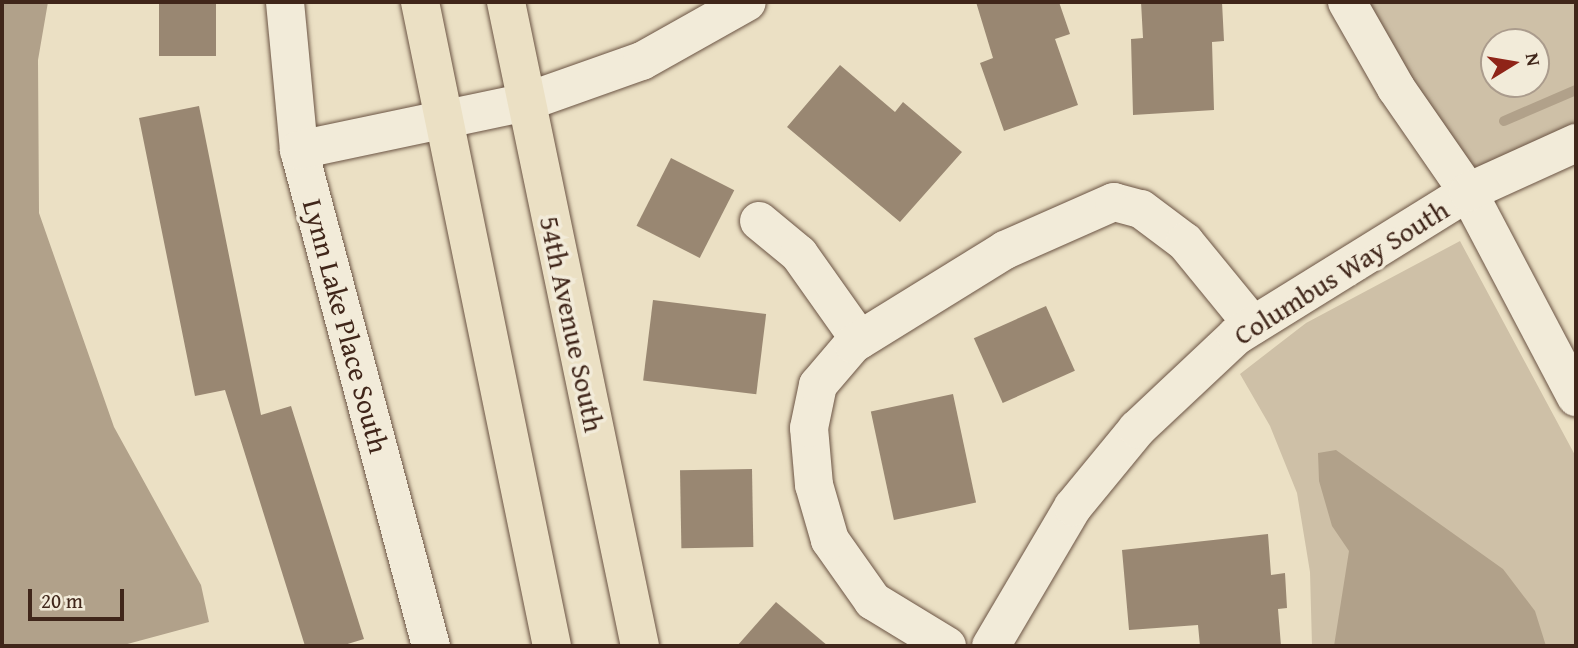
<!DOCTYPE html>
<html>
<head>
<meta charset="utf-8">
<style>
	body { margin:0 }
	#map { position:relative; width:1578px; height:648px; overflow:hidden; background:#ebe0c4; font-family:"Gentium Book Plus",serif }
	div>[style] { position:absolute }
	.green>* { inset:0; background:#cec0a7 }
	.water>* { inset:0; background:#b1a18a }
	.stream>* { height:10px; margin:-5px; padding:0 5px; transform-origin:5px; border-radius:5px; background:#b1a18a }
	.building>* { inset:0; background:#998772; transform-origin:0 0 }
	.roads { filter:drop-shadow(0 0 2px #6b5444) drop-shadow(0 0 2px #6b5444) }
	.minor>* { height:38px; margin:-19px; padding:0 19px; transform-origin:19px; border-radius:19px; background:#f2ebd9 }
	.major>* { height:38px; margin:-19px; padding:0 19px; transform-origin:19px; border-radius:19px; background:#ebe0c4 }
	span { translate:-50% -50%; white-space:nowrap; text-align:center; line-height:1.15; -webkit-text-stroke:7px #f2ebd9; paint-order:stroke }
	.street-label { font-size:28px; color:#40261a }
	.frame { position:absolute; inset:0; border:4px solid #40261a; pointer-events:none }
	.north { position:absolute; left:1480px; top:28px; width:70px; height:70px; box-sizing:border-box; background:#f2ebd9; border:2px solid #ab9c8d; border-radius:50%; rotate:79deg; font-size:19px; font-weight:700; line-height:28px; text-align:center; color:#40261a }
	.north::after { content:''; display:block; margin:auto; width:24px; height:32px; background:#8f2418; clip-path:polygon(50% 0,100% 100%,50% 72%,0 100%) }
	.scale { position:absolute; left:28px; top:589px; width:96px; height:32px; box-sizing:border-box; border:4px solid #40261a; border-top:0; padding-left:9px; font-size:21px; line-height:24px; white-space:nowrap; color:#40261a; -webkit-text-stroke:5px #f2ebd9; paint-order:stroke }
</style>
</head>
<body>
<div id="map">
	<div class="green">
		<div style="clip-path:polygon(evenodd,1368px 2px,1576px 2px,1576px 124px,1475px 170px,1412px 79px,1368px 2px,1494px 42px,1536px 42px,1536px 84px,1494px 84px,1494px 42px)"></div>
		<div style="clip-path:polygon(1460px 241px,1576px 457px,1576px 646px,1312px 646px,1310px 572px,1297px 493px,1270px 426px,1240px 374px,1306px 323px)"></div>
	</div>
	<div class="water">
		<div style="clip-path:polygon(2px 2px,48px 2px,38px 60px,39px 213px,114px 427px,201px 585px,209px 622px,120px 646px,2px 646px)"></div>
		<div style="clip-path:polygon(1336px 450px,1503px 569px,1535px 611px,1546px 646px,1334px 646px,1349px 551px,1332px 526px,1319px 481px,1318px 453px)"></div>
	</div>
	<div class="stream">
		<div style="left:1504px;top:121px;width:78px;rotate:-23.3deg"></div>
	</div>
	<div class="building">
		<div style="left:159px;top:2px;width:57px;height:54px"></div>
		<div style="clip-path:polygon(976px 2px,1059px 2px,1070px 34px,1055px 39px,1078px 105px,1004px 131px,980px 63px,993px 58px)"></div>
		<div style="clip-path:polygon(1141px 2px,1222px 2px,1224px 41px,1212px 42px,1214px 110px,1133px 115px,1131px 39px,1143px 38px)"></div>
		<div style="clip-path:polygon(840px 65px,895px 112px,903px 102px,962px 152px,900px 222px,787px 127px)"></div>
		<div style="clip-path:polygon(199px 106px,261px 415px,291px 406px,364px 639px,341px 646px,305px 646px,225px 390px,195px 396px,139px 118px)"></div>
		<div style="left:671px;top:158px;width:71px;height:76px;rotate:27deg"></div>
		<div style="left:653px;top:300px;width:114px;height:81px;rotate:7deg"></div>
		<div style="left:1046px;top:306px;width:71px;height:79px;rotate:66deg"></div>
		<div style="left:953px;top:394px;width:111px;height:84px;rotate:78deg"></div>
		<div style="left:752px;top:469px;width:78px;height:72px;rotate:89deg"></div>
		<div style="clip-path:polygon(1268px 534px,1271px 575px,1285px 573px,1287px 608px,1278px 609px,1281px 646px,1200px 646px,1198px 625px,1129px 630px,1122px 550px)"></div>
		<div style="clip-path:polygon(776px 602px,828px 646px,737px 646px)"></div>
	</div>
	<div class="roads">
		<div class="minor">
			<div style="left:285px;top:2px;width:149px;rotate:84.6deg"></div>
			<div style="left:299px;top:150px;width:513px;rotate:75.1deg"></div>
			<div style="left:1347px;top:2px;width:99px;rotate:60.3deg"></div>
			<div style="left:1396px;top:88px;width:126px;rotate:55.3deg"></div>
			<div style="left:1468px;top:192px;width:232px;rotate:62.2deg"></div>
			<div style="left:299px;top:150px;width:232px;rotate:-11.9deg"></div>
			<div style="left:526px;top:102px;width:123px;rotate:-19.5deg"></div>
			<div style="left:642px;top:61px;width:120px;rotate:-29.3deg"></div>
			<div style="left:759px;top:221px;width:52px;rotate:39.5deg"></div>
			<div style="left:799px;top:254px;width:105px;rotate:54.7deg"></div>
			<div style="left:947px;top:646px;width:87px;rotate:-148.7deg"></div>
			<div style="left:873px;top:601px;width:75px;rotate:-125.2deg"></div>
			<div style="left:830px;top:540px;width:57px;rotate:-106.2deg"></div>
			<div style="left:814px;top:485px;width:57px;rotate:-95deg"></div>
			<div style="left:809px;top:428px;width:44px;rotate:-78.2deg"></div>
			<div style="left:818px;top:385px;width:54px;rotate:-49.5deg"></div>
			<div style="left:853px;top:344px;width:179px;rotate:-31.7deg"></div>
			<div style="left:1005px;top:250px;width:119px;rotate:-23.8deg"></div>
			<div style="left:1114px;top:202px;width:28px;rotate:15deg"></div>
			<div style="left:1141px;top:209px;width:55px;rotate:36.9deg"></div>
			<div style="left:1185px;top:242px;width:107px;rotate:50.7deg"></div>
			<div style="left:991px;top:646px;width:161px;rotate:-59.5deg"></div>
			<div style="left:1073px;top:507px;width:101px;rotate:-50.6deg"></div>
			<div style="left:1137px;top:429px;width:136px;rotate:-43.2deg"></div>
			<div style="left:1236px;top:336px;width:273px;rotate:-31.8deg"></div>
			<div style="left:1468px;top:192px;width:119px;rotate:-24.4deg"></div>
		</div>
		<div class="major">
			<div style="left:420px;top:2px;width:657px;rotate:78.42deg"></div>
			<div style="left:506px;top:2px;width:658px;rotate:78.25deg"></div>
		</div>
	</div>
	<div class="street-label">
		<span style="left:1341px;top:272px;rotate:-32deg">Columbus Way South</span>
		<span style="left:572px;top:324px;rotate:78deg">54th Avenue South</span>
		<span style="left:346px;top:326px;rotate:75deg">Lynn Lake Place South</span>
	</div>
	<div class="frame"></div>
	<div class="north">N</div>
	<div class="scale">20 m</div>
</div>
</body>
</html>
